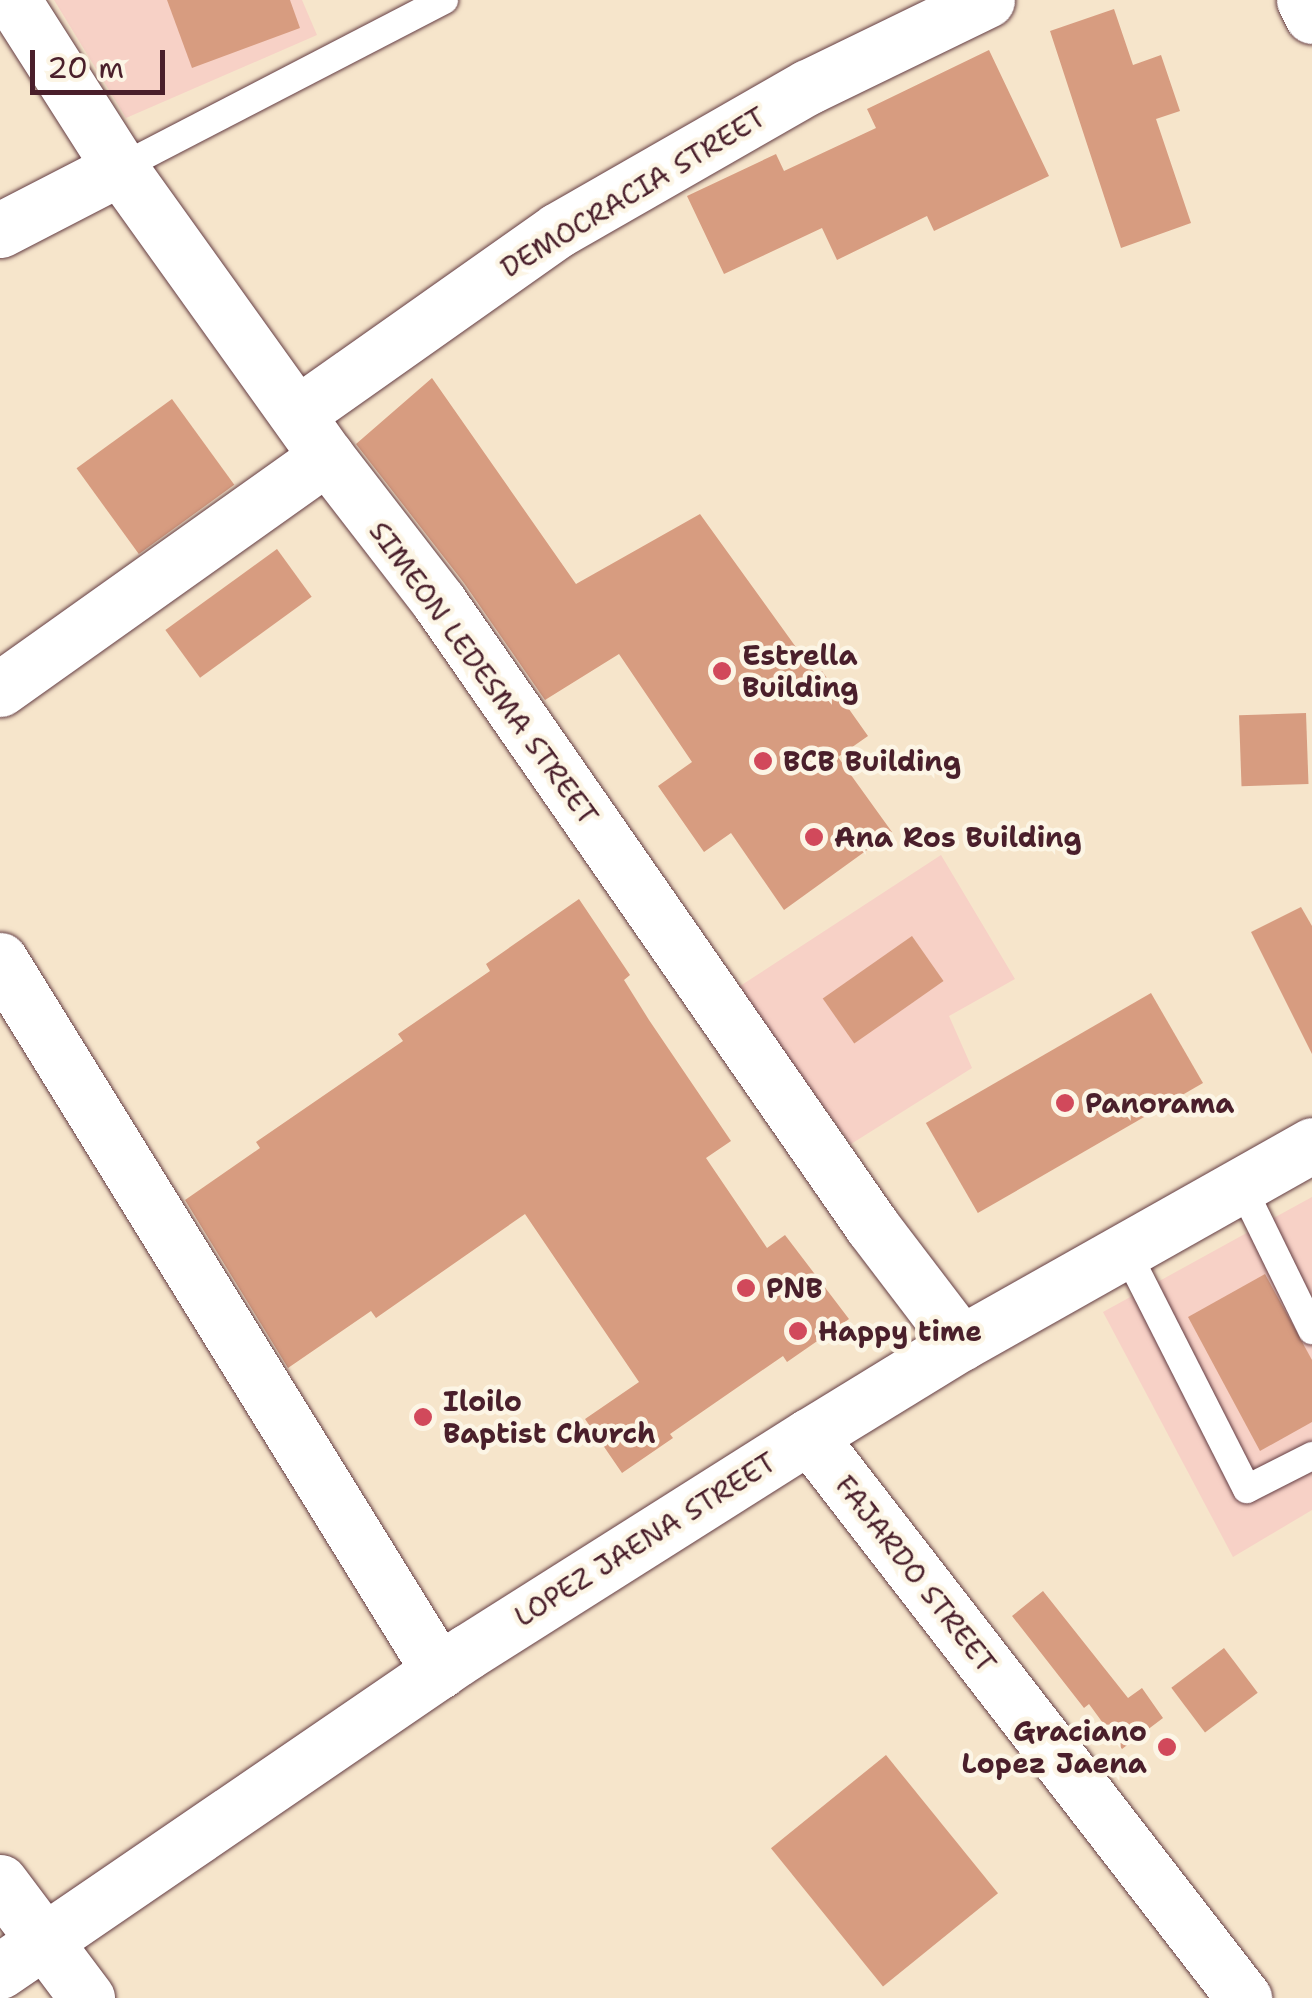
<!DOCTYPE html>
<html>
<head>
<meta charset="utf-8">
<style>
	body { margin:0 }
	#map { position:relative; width:1312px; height:1998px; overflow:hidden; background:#f6e5cb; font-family:"Shantell Sans",sans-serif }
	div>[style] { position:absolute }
	.built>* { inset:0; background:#f7d1c6 }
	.building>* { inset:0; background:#d79c80; transform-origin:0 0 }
	.roads { filter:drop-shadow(0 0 2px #643d43) drop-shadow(0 0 2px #643d43) }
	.service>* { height:28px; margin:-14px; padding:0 14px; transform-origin:14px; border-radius:14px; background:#fff }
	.minor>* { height:55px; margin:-27.5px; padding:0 27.5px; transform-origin:27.5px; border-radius:27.5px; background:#fff }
	.tertiary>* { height:55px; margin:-27.5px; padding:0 27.5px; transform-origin:27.5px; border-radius:27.5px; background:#fff }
	.primary>* { height:55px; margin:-27.5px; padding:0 27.5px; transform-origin:27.5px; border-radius:27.5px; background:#fff }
	.dots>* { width:28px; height:28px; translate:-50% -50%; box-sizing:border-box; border:5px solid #fcf5e5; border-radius:50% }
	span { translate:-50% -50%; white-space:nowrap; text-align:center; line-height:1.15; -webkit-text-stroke:9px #fcf5e5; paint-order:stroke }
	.street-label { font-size:28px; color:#4a1f2b }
	.poi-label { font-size:28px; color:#4a1f2b; font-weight:700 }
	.left { translate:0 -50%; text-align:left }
	.right { translate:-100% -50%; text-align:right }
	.scale { position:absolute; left:30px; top:50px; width:135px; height:45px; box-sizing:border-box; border:5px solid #4a1f2b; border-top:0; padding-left:12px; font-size:30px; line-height:35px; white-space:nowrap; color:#4a1f2b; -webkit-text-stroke:8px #fcf5e5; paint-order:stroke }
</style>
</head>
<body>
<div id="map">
	<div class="built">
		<div style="clip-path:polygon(54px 0,302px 0,317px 35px,126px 118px)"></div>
		<div style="clip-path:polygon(941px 855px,1015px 979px,949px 1016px,972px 1068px,851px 1144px,737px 988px)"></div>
		<div style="clip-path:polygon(1312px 1197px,1312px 1510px,1233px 1557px,1103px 1312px)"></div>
	</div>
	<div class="building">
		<div style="clip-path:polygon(167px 0,290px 0,300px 28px,192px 68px)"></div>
		<div style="clip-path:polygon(1114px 9px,1133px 65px,1161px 55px,1180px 111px,1156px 119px,1191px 223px,1121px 248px,1050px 31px)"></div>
		<div style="clip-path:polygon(989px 50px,1049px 176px,934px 231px,927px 216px,837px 260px,822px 228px,724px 274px,687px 196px,776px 154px,784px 171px,876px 128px,867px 109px)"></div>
		<div style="clip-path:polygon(432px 378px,576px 584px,700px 514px,816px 675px,822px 671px,868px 736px,838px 757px,892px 832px,784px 910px,731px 833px,704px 852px,658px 786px,692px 762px,619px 654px,545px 700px,464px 583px,356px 444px)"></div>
		<div style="left:172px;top:399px;width:106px;height:118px;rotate:54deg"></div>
		<div style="left:277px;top:549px;width:59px;height:138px;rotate:54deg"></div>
		<div style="left:1306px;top:713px;width:71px;height:67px;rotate:88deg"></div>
		<div style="clip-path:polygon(579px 899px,630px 975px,624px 980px,649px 1020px,731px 1141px,706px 1158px,767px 1248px,785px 1235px,849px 1319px,787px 1362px,783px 1356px,670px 1434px,673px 1438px,622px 1473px,585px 1419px,639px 1382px,525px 1214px,376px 1318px,371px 1311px,288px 1368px,185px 1200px,260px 1148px,256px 1142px,403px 1041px,398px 1034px,490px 971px,486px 964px)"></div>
		<div style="clip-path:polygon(1301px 907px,1312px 926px,1312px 1054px,1251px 932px)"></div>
		<div style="left:912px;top:936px;width:55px;height:109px;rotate:55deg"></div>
		<div style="left:1151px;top:993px;width:104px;height:260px;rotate:60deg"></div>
		<div style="clip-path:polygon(1265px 1274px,1312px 1360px,1312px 1422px,1260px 1451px,1188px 1317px)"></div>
		<div style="clip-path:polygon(1043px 1591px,1128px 1698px,1142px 1688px,1163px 1718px,1122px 1749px,1089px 1704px,1084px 1708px,1012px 1616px)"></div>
		<div style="left:1224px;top:1648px;width:56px;height:66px;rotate:53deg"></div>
		<div style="left:886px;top:1755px;width:178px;height:148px;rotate:51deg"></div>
	</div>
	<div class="roads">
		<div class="service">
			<div style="left:120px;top:168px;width:365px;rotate:-27.4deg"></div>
			<div style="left:1240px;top:1183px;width:164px;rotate:63.9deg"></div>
			<div style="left:1125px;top:1249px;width:269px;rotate:63.1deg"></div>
			<div style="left:1247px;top:1489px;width:73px;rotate:-26.9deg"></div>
		</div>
		<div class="minor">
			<div style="left:1304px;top:0;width:18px;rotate:63deg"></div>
			<div style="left:0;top:230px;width:135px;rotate:-27.3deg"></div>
			<div style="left:0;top:689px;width:401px;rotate:-35.4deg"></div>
			<div style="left:0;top:960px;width:836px;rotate:58.31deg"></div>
			<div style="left:0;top:1882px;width:145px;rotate:53.1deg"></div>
		</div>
		<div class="tertiary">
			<div style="left:297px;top:414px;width:319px;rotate:-35.2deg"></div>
			<div style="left:558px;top:230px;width:288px;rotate:-29.8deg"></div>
			<div style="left:808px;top:87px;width:199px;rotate:-25.9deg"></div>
			<div style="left:809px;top:1436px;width:711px;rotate:52.26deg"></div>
		</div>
		<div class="primary">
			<div style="left:13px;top:0;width:199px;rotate:57.5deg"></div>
			<div style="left:120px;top:168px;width:355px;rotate:54.4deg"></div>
			<div style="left:327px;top:457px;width:183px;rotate:52.3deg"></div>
			<div style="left:439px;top:602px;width:760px;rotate:55.24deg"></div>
			<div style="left:872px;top:1226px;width:147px;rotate:52.7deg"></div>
			<div style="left:0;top:1971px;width:566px;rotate:-34.34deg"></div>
			<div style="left:467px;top:1652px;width:404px;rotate:-32.3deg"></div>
			<div style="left:809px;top:1436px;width:178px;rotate:-31.5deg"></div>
			<div style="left:961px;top:1343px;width:403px;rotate:-29.4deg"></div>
		</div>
	</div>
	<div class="dots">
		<div style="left:722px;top:671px;background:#d1495b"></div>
		<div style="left:763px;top:761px;background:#d1495b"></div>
		<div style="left:814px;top:837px;background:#d1495b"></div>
		<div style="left:1065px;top:1103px;background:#d1495b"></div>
		<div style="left:746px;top:1288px;background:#d1495b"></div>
		<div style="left:798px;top:1331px;background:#d1495b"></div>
		<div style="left:423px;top:1417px;background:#d1495b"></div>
		<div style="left:1167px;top:1747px;background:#d1495b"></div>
	</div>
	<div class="street-label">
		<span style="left:633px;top:192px;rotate:-31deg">DEMOCRACIA STREET</span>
		<span style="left:484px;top:673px;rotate:54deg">SIMEON LEDESMA STREET</span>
		<span style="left:645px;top:1539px;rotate:-32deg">LOPEZ JAENA STREET</span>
		<span style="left:916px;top:1574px;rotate:52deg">FAJARDO STREET</span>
	</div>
	<div class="poi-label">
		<span class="left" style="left:742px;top:671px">Estrella<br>Building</span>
		<span class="left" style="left:783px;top:761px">BCB Building</span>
		<span class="left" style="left:834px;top:837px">Ana Ros Building</span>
		<span class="left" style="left:1085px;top:1103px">Panorama</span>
		<span class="left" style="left:766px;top:1288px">PNB</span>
		<span class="left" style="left:818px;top:1331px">Happy time</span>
		<span class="left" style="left:443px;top:1417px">Iloilo<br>Baptist Church</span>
		<span class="right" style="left:1147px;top:1747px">Graciano<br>Lopez Jaena</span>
	</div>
	<div class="scale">20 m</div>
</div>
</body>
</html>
